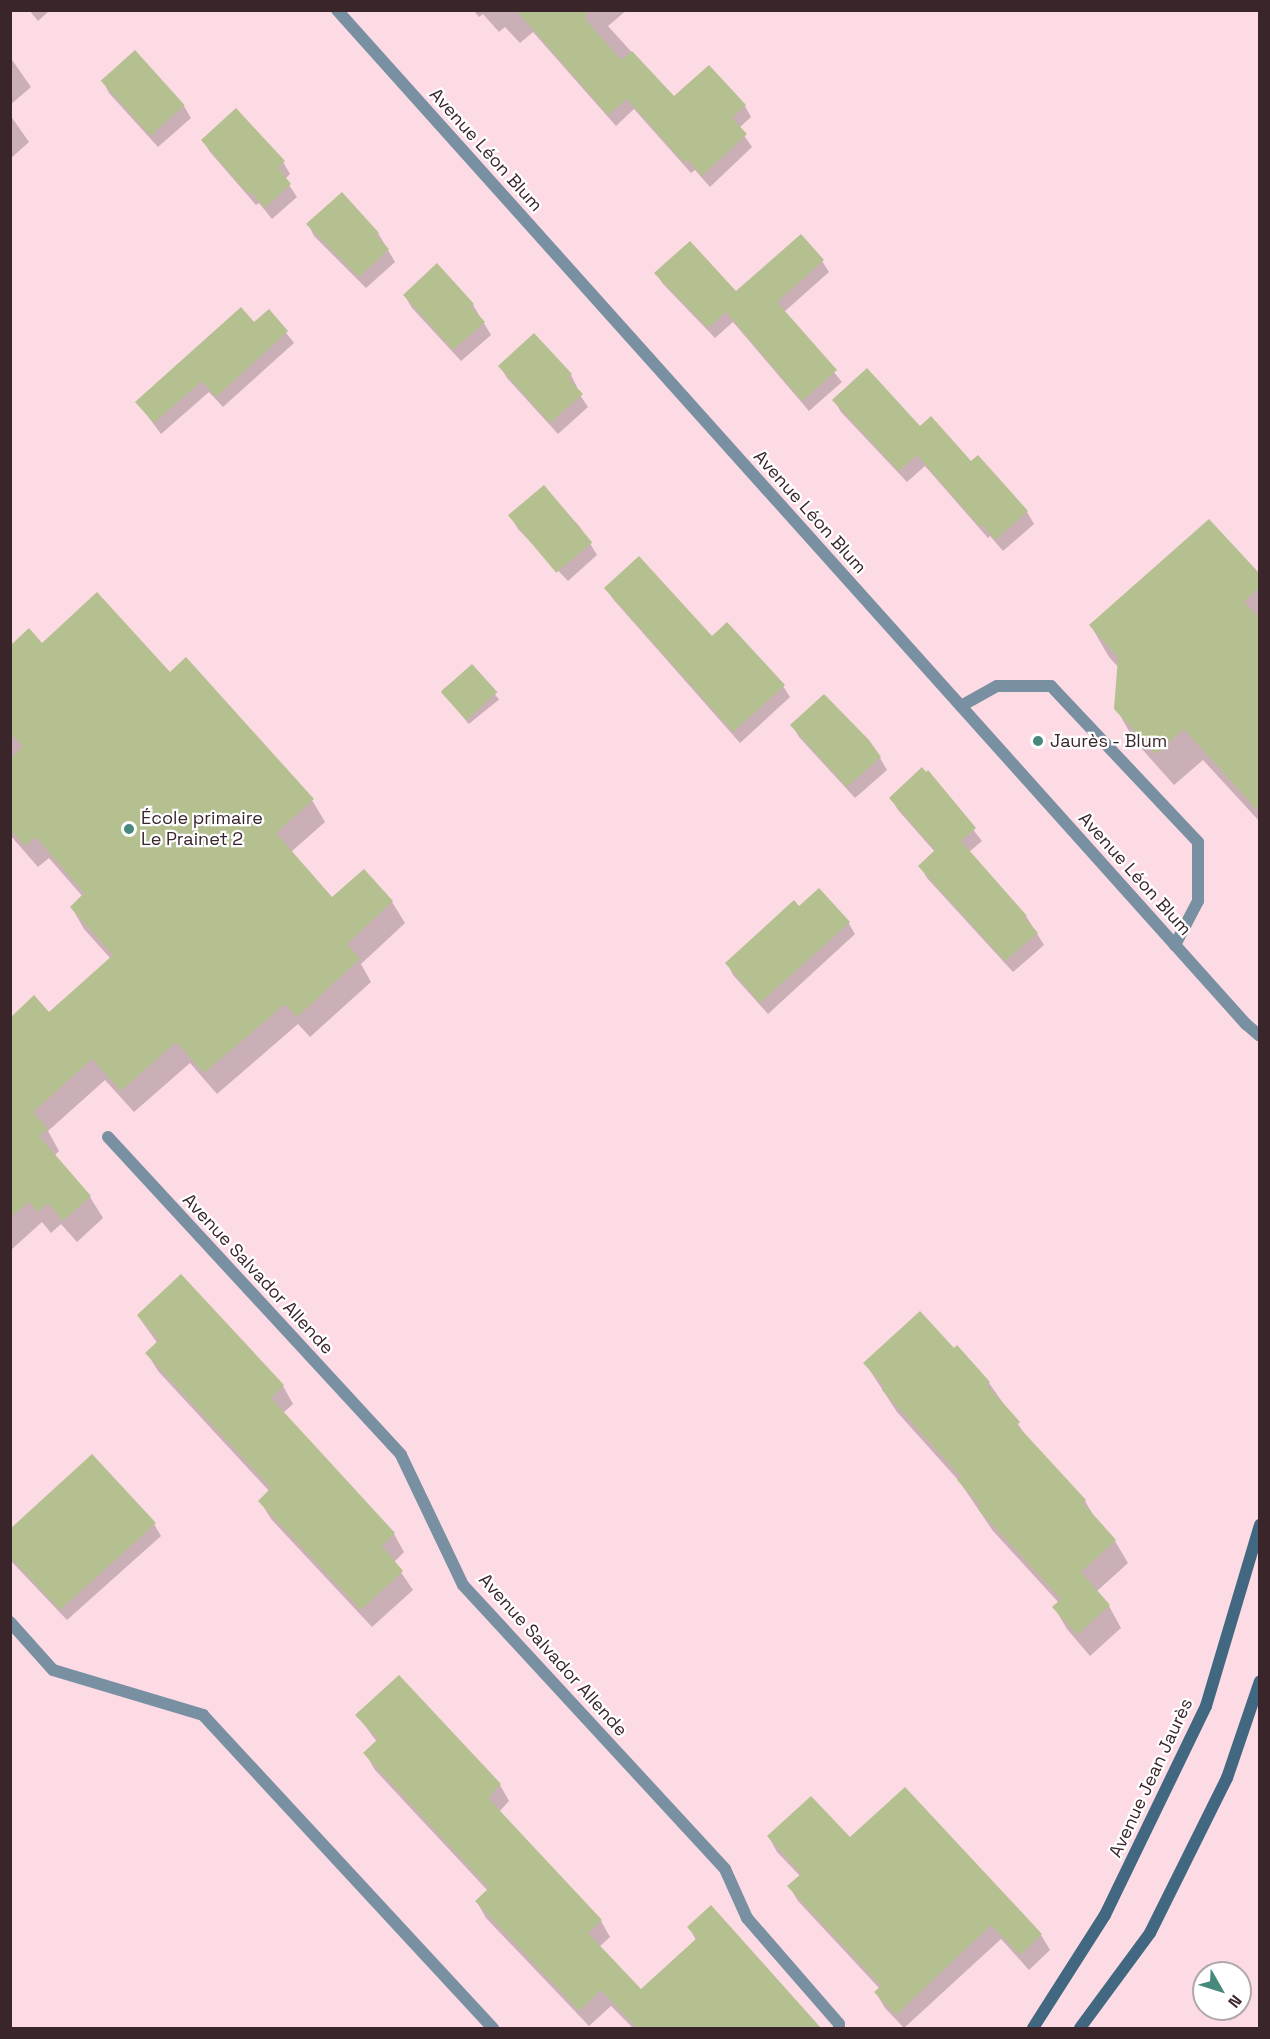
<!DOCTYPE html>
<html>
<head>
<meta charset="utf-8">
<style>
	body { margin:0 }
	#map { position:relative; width:1270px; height:2039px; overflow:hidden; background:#fddbe4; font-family:"Space Grotesk",sans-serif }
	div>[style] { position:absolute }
	.shadow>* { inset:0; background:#0003; transform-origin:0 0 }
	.building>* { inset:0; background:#b4c090; transform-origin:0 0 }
	.service>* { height:12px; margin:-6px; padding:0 6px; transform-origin:6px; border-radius:6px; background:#7890a2 }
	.minor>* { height:12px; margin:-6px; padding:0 6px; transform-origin:6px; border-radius:6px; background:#7890a2 }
	.secondary>* { height:12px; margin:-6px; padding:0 6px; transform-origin:6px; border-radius:6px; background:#426881 }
	.dots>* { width:16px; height:16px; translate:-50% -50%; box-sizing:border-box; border:3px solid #fff; border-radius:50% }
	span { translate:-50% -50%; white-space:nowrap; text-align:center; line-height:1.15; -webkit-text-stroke:4.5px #fff; paint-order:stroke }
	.street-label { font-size:18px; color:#3a252b }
	.poi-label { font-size:18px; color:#3a252b }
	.left { translate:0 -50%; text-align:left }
	.frame { position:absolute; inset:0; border:12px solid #3a252b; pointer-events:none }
	.north { position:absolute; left:1192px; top:1961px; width:60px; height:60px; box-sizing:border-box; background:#fff; border:2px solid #b0a8aa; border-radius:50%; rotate:129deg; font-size:16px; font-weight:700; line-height:24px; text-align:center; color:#3a252b }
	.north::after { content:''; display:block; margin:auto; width:21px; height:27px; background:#478a7d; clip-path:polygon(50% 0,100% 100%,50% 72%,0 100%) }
</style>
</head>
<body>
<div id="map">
	<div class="shadow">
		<div style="clip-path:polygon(29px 10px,50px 10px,38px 21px)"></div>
		<div style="clip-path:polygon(473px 10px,627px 10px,608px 26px,674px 99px,745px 106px,751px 117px,739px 128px,752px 147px,710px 187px,695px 170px,691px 173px,634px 109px,616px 126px,533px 32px,520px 43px,505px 27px,499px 32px,483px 14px,479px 17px)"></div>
		<div style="clip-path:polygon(10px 57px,31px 87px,10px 105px)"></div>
		<div style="clip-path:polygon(103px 81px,184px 106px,191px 118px,158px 147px,109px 93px)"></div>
		<div style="clip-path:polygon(10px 115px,29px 142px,10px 159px)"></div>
		<div style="clip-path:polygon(203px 141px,283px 162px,290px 174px,285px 179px,297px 197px,272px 219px,259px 203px,256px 205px,210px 152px)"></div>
		<div style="clip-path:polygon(308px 224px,378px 233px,395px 262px,366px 288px,314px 236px)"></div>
		<div style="clip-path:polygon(822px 261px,829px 272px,784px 312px,842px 382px,809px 411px,733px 322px,715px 338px,663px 284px,656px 274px,736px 293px)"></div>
		<div style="clip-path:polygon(405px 296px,473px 305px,491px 335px,461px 361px,412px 308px)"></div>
		<div style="clip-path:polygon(269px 311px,294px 343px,223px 407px,209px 392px,161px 434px,137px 402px,254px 324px)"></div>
		<div style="clip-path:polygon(500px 366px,571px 375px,577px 387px,576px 389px,588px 407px,558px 434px,507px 378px)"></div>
		<div style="clip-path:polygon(834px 400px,920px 428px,971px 463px,1027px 512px,1034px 524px,1003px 551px,990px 536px,988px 538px,925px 466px,907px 482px,841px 412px)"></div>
		<div style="clip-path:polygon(544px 487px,580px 527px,597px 555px,568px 581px,518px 529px,511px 517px)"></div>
		<div style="clip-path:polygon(1260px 576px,1260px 822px,1203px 760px,1174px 785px,1134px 740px,1116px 708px,1119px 668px,1109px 657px,1091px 626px)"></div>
		<div style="clip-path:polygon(606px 588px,711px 639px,783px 686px,790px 697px,740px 743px,613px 599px)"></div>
		<div style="clip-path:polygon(42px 645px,169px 674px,312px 800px,325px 822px,291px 852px,332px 899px,392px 902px,405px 923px,361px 964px,371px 982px,310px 1037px,298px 1024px,217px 1094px,190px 1063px,134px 1112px,105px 1080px,48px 1131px,59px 1151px,54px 1156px,90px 1197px,103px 1218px,77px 1242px,61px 1224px,51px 1233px,42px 1222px,12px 1249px,10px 1020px,49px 1014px,111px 959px,84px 929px,72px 908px,83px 897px,49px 858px,38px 867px,10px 835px,10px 648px)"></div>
		<div style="left:472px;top:666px;width:43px;height:39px;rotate:51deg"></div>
		<div style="clip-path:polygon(792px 725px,880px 758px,887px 770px,855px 798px,799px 737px)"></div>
		<div style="clip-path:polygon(928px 772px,982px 841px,969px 852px,1026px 916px,1044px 945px,1013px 972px,927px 878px,920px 866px,935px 852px,898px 810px,891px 798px)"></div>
		<div style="clip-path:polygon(799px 908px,848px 922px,855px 934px,768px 1014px,733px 975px,727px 963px)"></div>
		<div style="clip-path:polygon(181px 1276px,283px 1386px,293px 1404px,283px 1413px,394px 1534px,404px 1552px,394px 1562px,413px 1590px,372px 1627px,271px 1519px,260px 1501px,270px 1492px,158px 1371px,147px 1353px,158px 1344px,138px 1316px)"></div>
		<div style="clip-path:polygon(954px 1350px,989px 1383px,1029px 1440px,1085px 1501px,1095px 1518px,1115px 1541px,1128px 1563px,1096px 1592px,1109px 1606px,1121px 1628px,1090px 1656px,1067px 1629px,1054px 1607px,1059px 1603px,993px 1531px,959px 1481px,897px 1412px,865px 1363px)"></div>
		<div style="clip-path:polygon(154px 1524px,161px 1536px,67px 1620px,10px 1560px,10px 1531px)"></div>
		<div style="clip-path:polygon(398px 1677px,500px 1785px,509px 1801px,499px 1812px,601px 1921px,610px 1937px,599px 1947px,641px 1991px,696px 1940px,689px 1927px,802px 2016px,789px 2028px,633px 2028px,611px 2006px,589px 2026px,486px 1918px,477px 1902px,488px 1891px,375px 1770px,365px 1753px,377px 1742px,357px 1715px)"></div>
		<div style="clip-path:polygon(769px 1837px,1041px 1935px,1050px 1950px,1029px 1970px,1001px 1939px,904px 2028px,885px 2008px,876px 1993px,880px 1989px,798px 1901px,789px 1886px,800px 1876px,777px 1852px)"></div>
	</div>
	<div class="building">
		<div style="clip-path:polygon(516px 10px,586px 10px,586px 20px,621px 60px,632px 51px,674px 96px,709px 65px,746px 105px,732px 118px,747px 134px,702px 176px,687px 159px,684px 163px,627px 99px,608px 115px)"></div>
		<div style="left:135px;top:50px;width:74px;height:46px;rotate:48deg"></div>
		<div style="clip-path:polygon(236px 108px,285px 161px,278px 168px,291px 184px,265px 208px,251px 192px,248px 194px,201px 140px)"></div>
		<div style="clip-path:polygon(342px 192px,379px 233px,376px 235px,389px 249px,359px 277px,306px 224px)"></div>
		<div style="clip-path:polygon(801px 234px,824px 260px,777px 302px,837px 370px,802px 401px,726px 312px,708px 328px,654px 273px,690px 241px,736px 291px)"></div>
		<div style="clip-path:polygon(437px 263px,474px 304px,471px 307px,485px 322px,453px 350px,403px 295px)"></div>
		<div style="clip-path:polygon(241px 307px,254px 322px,269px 309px,288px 331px,216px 397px,202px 381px,154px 423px,135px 402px)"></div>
		<div style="clip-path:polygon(534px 333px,572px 374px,568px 378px,583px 394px,550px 423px,498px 366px)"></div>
		<div style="clip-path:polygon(867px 368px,920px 426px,931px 416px,971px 461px,978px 455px,1028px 511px,995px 540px,983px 525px,980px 527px,917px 455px,899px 471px,832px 400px)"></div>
		<div style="left:544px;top:485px;width:75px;height:47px;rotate:50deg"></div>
		<div style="clip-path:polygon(1209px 519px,1260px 574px,1260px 587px,1244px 602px,1260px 619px,1260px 813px,1184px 729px,1156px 754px,1114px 709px,1118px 657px,1089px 625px)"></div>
		<div style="clip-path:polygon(639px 556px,712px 636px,727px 622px,785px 685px,733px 732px,604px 588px)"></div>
		<div style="clip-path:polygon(97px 592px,170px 672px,186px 657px,314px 799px,276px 833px,332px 897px,364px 869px,393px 901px,347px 944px,360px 959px,297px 1017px,285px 1004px,204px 1073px,176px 1042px,121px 1091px,92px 1059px,33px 1112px,48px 1129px,39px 1136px,91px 1196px,63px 1221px,48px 1203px,38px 1212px,29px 1202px,10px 1218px,10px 1018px,34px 995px,49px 1012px,113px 955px,70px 907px,84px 893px,36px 837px,25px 846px,10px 829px,10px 759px,23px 746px,10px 733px,10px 646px,29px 628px,42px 643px)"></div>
		<div style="left:472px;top:664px;width:38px;height:42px;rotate:48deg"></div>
		<div style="clip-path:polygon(824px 694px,869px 740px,881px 757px,847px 787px,790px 725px)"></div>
		<div style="clip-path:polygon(922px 767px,926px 772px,928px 770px,976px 828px,961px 841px,1027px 916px,1024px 917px,1038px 933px,1005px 961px,918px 866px,935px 850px,889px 798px)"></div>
		<div style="clip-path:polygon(819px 888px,850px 922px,760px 1003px,725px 963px,794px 900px,799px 906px)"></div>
		<div style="clip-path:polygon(181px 1274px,284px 1385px,271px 1398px,395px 1533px,382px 1546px,403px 1571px,361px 1610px,258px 1501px,271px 1488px,145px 1353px,159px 1340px,137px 1315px)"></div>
		<div style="clip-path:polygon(920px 1311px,954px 1348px,957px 1345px,990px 1382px,987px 1385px,1020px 1422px,1017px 1425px,1086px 1500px,1083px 1503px,1116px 1540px,1081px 1572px,1110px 1605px,1077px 1635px,1052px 1607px,1061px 1599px,978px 1509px,981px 1506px,957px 1480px,961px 1477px,882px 1390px,885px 1387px,863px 1363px)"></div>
		<div style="clip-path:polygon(92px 1454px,156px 1523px,60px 1610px,10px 1557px,10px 1529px)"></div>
		<div style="clip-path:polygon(399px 1675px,501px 1784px,488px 1798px,602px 1920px,588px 1933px,641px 1989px,697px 1938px,687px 1927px,711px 1905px,821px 2028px,637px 2028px,601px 1990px,579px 2011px,475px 1901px,489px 1888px,363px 1753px,378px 1739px,355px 1715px)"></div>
		<div style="clip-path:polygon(905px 1787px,1042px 1934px,1020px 1955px,991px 1925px,896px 2015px,874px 1992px,881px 1986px,787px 1886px,801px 1874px,767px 1836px,811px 1796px,850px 1837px)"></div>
	</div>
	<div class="service">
		<div style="left:961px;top:706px;width:41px;rotate:-29.1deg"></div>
		<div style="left:997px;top:686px;width:54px"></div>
		<div style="left:1051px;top:686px;width:214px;rotate:46.7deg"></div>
		<div style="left:1198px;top:842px;width:59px;rotate:90deg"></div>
		<div style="left:1198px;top:901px;width:50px;rotate:117.6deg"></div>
	</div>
	<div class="minor">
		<div style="left:337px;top:10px;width:1362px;rotate:48.13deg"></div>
		<div style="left:1246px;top:1024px;width:18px;rotate:41deg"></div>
		<div style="left:108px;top:1137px;width:432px;rotate:47.3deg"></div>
		<div style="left:401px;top:1455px;width:144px;rotate:64.5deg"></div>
		<div style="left:463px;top:1585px;width:386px;rotate:47.3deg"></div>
		<div style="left:725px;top:1869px;width:54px;rotate:65.8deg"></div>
		<div style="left:747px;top:1918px;width:140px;rotate:49deg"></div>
		<div style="left:839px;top:2024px;width:4px;rotate:90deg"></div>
		<div style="left:10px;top:1622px;width:64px;rotate:48.1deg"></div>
		<div style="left:53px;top:1670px;width:157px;rotate:16.7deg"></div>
		<div style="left:203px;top:1715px;width:427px;rotate:47.2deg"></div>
	</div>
	<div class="secondary">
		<div style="left:1033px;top:2028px;width:134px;rotate:-57.5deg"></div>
		<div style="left:1105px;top:1915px;width:232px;rotate:-64.2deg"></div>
		<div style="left:1206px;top:1706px;width:189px;rotate:-73.4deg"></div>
		<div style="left:1080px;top:2028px;width:118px;rotate:-53.6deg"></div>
		<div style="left:1150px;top:1933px;width:173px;rotate:-63.6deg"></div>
		<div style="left:1227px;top:1778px;width:102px;rotate:-71.2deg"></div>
	</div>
	<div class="dots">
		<div style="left:1038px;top:741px;background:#478a7d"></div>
		<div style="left:129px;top:829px;background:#478a7d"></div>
	</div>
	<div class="street-label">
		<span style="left:486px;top:150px;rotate:48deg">Avenue Léon Blum</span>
		<span style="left:810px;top:512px;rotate:48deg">Avenue Léon Blum</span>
		<span style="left:1135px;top:874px;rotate:48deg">Avenue Léon Blum</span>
		<span style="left:258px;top:1274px;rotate:47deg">Avenue Salvador Allende</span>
		<span style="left:553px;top:1655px;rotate:48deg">Avenue Salvador Allende</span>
		<span style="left:1151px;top:1778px;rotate:-65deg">Avenue Jean Jaurès</span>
	</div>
	<div class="poi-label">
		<span class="left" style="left:1050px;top:741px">Jaurès - Blum</span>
		<span class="left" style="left:141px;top:829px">École primaire<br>Le Prainet 2</span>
	</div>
	<div class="frame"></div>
	<div class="north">N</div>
</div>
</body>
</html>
